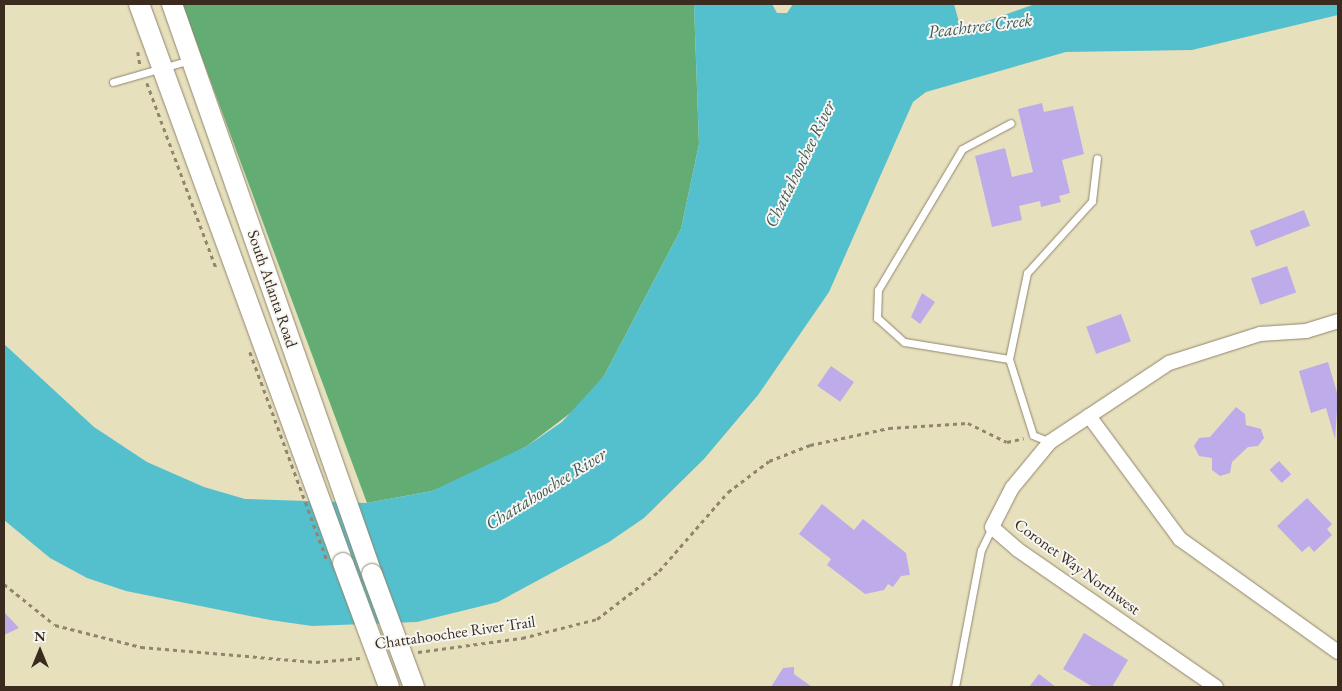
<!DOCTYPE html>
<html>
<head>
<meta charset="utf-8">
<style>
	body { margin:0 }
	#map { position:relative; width:1342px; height:691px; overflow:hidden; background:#e7e0bd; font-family:"EB Garamond",serif }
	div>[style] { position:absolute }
	.forest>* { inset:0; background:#63ad75 }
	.water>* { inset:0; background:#54c0ce }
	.building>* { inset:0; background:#beabe9; transform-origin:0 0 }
	.path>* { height:2.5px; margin-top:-1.25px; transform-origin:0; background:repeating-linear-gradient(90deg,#91856e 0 4px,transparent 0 8px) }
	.roads { filter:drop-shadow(0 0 1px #91856e) drop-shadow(0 0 1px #91856e) }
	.service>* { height:7px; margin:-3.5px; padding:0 3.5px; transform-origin:3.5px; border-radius:3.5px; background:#fff }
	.minor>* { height:14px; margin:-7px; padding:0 7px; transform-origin:7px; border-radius:7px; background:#fff }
	.secondary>* { height:20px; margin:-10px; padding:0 10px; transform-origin:10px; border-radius:10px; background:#fff }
	.path-bridge>* { height:2.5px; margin-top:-1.25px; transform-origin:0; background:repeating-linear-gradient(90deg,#91856e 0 4px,transparent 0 8px) }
	.bridges { filter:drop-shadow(0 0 1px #91856e) drop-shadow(0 0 1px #91856e) }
	.secondary-bridge>* { height:20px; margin:-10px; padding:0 10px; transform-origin:10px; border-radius:10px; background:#fff }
	span { translate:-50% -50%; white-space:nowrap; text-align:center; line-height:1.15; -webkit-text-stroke:4px #f6f6f2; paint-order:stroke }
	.street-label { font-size:16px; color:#3b2a1e }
	.water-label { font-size:18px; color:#425753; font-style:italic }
	.frame { position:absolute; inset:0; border:5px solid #3b2a1e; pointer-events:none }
	.north { position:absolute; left:15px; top:626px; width:50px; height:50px; -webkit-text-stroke:4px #f6f6f2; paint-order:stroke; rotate:0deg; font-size:14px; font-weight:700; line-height:20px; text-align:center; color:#3b2a1e }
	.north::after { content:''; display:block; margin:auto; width:18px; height:22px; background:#3b2a1e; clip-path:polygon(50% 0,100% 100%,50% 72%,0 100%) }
</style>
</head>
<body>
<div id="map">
	<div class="forest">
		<div style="clip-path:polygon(182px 4px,694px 4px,699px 144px,681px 229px,604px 376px,577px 408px,527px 446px,472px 475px,432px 491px,367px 503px)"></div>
	</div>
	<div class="water">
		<div style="clip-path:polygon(694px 4px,772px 4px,777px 13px,787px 13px,793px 4px,954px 4px,960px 26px,968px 28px,1035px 4px,1338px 4px,1338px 15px,1192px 50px,1066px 52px,926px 92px,913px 102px,829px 292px,758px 395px,704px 459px,644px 518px,609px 542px,498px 602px,417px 622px,312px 626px,270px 620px,126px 591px,87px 578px,50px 558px,4px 520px,4px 344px,94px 427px,147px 462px,204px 487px,245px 499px,367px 503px,432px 491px,527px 446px,562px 422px,604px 376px,681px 229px,699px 144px)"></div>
	</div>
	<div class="building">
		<div style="clip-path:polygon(1042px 103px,1044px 112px,1073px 106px,1084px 154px,1062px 160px,1070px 193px,1059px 196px,1061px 202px,1041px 207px,1040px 201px,1019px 206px,1022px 220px,992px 227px,975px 156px,1005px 148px,1012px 177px,1033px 172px,1018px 109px)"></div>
		<div style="left:1304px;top:210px;width:17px;height:58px;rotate:69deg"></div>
		<div style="left:1287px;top:266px;width:28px;height:38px;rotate:71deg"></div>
		<div style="clip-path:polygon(922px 293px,935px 302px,920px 324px,911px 317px)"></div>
		<div style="left:1121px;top:314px;width:29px;height:37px;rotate:70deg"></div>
		<div style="clip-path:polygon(1328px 362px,1338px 396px,1335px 439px,1326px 408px,1311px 413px,1299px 371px)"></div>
		<div style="left:831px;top:366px;width:28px;height:24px;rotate:35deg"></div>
		<div style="clip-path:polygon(1236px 407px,1245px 414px,1246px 425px,1261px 429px,1264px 438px,1258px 446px,1248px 447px,1232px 462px,1230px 473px,1220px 476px,1212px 470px,1212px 458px,1199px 456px,1194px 446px,1199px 438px,1210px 437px)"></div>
		<div style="left:1279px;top:461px;width:18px;height:13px;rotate:47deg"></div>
		<div style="clip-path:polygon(1307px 498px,1332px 524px,1327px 529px,1332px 535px,1314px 552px,1309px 546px,1302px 552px,1277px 526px)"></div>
		<div style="clip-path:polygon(822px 504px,854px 530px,863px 519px,906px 553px,910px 575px,901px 576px,893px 587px,888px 584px,884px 590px,865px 594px,827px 565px,831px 559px,799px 534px)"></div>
		<div style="clip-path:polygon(4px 612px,19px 628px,4px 635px)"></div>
		<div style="clip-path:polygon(1084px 633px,1128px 660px,1112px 687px,1093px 687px,1063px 669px)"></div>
		<div style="clip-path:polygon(794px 667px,794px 674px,812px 687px,771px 687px,783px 668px)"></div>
		<div style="clip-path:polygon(1039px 674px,1056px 687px,1029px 687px)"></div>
	</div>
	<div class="path">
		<div style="left:138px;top:52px;width:12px;rotate:81deg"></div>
		<div style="left:147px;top:83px;width:197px;rotate:69.5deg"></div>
		<div style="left:4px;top:584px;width:65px;rotate:38.8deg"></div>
		<div style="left:55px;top:625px;width:89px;rotate:14.3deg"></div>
		<div style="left:141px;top:647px;width:176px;rotate:4.9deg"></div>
		<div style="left:316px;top:662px;width:44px;rotate:-5.2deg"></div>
		<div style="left:418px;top:652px;width:105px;rotate:-7.7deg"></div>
		<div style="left:522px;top:638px;width:77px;rotate:-14.2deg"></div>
		<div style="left:597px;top:619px;width:78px;rotate:-37.7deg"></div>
		<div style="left:659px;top:571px;width:105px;rotate:-48.9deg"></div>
		<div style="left:728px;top:492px;width:51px;rotate:-37.1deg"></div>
		<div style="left:769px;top:461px;width:44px;rotate:-21.3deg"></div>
		<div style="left:810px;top:445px;width:81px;rotate:-12.1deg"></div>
		<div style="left:889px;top:428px;width:79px;rotate:-3.6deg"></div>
		<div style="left:968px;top:423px;width:43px;rotate:26deg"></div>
		<div style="left:1007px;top:442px;width:17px;rotate:-13deg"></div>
	</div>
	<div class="roads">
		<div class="service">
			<div style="left:113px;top:82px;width:80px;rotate:-15.9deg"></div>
			<div style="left:1009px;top:359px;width:106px;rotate:-170.8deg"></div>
			<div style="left:904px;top:342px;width:36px;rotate:-138deg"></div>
			<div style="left:877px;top:318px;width:28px;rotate:-88deg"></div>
			<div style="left:878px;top:290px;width:164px;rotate:-59.2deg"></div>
			<div style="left:962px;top:149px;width:55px;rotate:-28deg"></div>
			<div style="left:1050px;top:442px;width:18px;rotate:-158deg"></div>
			<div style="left:1033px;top:435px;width:80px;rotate:-107.5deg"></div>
			<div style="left:1009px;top:359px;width:88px;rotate:-78.2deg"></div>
			<div style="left:1027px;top:273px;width:97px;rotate:-47.9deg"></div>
			<div style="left:1092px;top:201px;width:43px;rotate:-83.4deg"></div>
			<div style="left:955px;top:687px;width:139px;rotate:-79.3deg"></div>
			<div style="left:981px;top:550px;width:25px;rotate:-64deg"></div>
		</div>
		<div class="minor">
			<div style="left:1089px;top:416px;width:153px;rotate:53.5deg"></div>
			<div style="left:1180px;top:539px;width:194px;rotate:35.6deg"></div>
			<div style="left:1216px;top:687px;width:242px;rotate:-145.3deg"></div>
			<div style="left:1017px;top:549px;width:33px;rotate:-139deg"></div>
			<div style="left:992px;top:527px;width:44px;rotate:-62.9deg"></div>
			<div style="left:1012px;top:488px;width:60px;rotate:-50.4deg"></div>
			<div style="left:1050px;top:442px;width:143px;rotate:-33.6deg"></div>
			<div style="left:1169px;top:363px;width:96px;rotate:-17.7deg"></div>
			<div style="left:1260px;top:334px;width:46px;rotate:-3.7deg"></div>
			<div style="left:1306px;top:331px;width:34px;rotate:-17deg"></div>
		</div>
		<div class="secondary">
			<div style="left:139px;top:4px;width:595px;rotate:69.95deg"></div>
			<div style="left:172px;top:4px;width:604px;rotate:70.67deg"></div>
		</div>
	</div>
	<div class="path-bridge">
		<div style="left:250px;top:352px;width:222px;rotate:69.7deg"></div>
	</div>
	<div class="bridges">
		<div class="secondary-bridge">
			<div style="left:343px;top:563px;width:132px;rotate:69.6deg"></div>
			<div style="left:372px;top:574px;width:121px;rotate:69.6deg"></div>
		</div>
	</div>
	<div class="street-label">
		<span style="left:272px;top:289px;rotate:71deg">South Atlanta Road</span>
		<span style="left:1077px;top:567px;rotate:36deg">Coronet Way Northwest</span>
		<span style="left:455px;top:633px;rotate:-8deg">Chattahoochee River Trail</span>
	</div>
	<div class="water-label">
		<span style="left:980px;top:26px;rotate:-7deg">Peachtree Creek</span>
		<span style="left:800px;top:164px;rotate:-64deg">Chattahoochee River</span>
		<span style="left:546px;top:489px;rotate:-32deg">Chattahoochee River</span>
	</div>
	<div class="frame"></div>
	<div class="north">N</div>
</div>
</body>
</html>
